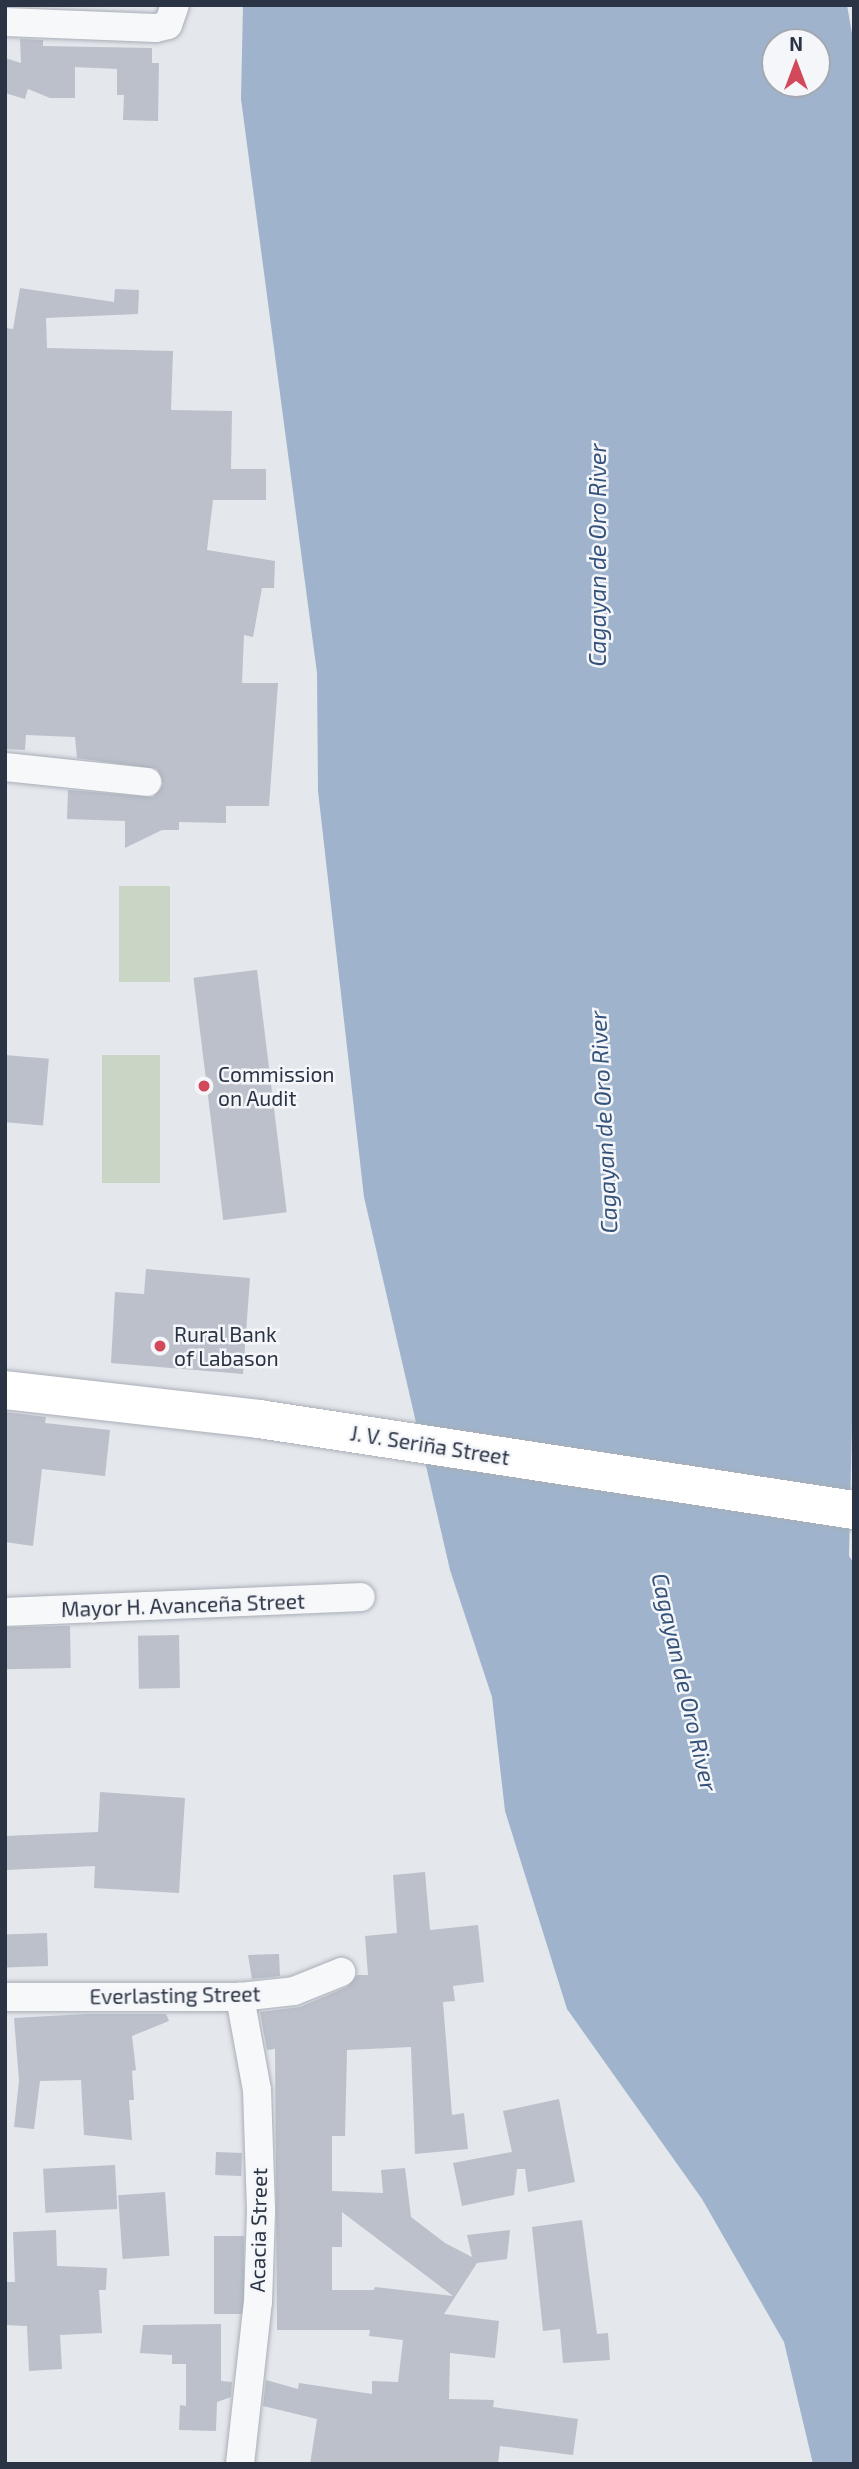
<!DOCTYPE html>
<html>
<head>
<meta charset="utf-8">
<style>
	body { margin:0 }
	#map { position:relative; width:859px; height:2469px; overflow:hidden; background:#e4e7ec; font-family:"Exo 2",sans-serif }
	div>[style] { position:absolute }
	.green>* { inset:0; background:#c9d6c5; transform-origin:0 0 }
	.water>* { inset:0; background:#9fb4cc }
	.building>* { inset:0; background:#bbc0ca; transform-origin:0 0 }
	.roads { filter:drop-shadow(0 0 2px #a9aeb7) drop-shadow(0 0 2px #a9aeb7) }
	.street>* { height:28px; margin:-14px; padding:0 14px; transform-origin:14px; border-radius:14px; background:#f7f8fa }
	.secondary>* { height:38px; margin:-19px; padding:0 19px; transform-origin:19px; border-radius:19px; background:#fff }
	.dots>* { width:19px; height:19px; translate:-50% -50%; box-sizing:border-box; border:4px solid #f4f6f9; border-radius:50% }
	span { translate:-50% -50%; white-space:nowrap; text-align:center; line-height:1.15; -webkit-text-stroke:5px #f4f6f9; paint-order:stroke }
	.poi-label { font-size:21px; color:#2b3445 }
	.left { translate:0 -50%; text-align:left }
	.street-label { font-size:21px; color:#2b3445 }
	.water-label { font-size:23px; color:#34527a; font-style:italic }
	.frame { position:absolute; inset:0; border:7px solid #2b3445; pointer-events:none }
	.north { position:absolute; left:761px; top:28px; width:70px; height:70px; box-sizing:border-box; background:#f4f6f9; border:2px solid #a4a8b1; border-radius:50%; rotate:0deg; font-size:19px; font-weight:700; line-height:28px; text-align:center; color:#2b3445 }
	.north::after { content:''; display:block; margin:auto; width:24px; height:32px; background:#d1495b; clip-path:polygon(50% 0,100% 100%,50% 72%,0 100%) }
</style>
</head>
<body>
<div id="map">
	<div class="green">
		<div style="left:119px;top:886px;width:51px;height:96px"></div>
		<div style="left:102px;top:1055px;width:58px;height:128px"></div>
	</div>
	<div class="water">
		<div style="clip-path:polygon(evenodd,243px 5px,847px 5px,854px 45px,854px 1335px,849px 1556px,854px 1563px,854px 2464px,813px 2464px,784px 2342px,702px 2199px,567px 2009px,505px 1811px,492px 1697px,450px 1570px,364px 1197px,318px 791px,317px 673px,241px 99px,243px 5px,775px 42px,817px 42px,817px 84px,775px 84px,775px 42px)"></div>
	</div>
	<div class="building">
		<div style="clip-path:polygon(20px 39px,43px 40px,43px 46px,152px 48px,152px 63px,159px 63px,158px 121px,123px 120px,124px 95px,117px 95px,117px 69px,75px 67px,75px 98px,50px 98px,28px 89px,25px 99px,5px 93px,5px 58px,21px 63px)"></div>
		<div style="clip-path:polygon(20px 288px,114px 302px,115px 289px,139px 290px,138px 314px,46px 318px,47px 348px,173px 351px,171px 410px,232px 411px,231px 469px,266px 469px,266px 500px,213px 500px,207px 550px,275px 561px,274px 588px,262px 588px,253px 637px,244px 635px,242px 683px,278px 683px,269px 806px,226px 806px,226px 823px,179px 822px,179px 830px,162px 830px,125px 848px,125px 821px,67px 819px,68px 790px,153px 797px,163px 784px,157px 769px,77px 758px,75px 737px,26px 735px,25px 750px,5px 749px,5px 328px,13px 329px)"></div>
		<div style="left:257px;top:970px;width:244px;height:64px;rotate:83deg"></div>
		<div style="left:5px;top:1055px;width:44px;height:67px;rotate:5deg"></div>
		<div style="clip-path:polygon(146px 1269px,250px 1278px,243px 1374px,111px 1363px,115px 1292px,144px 1294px)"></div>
		<div style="clip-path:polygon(5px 1412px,46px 1417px,45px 1423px,110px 1430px,105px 1476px,42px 1469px,33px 1546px,5px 1542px)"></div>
		<div style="left:70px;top:1626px;width:42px;height:65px;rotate:89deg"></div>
		<div style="left:179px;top:1635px;width:53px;height:41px;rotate:89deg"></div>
		<div style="clip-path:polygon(100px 1792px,185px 1798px,179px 1893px,94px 1888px,95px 1866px,5px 1870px,5px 1836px,98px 1832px)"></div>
		<div style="clip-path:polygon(evenodd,425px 1872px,430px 1930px,478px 1925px,484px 1982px,453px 1986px,455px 2001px,443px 2002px,452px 2115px,464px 2113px,468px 2149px,415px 2154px,411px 2047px,347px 2050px,345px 2136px,332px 2136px,332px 2191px,383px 2193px,381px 2170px,405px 2168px,411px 2217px,445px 2243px,472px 2257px,467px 2235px,510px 2230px,507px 2259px,477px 2263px,444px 2314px,499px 2321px,495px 2358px,450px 2353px,449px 2399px,494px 2400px,493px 2407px,578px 2419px,573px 2455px,500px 2446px,498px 2464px,310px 2464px,317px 2419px,263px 2406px,266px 2380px,298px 2389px,299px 2383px,372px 2394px,372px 2381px,398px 2382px,403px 2340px,369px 2336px,370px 2330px,277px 2330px,275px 2049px,267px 2050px,260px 2012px,300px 2007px,347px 1987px,357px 1975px,368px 1975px,365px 1936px,397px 1933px,393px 1875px,425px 1872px,342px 2212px,453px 2296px,375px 2287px,374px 2290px,332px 2290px,332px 2247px,342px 2247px,342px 2212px)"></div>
		<div style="left:47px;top:1933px;width:33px;height:42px;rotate:88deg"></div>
		<div style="clip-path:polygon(279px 1954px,280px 1976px,252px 1979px,248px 1955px)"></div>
		<div style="clip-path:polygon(86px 2014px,166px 2014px,169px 2021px,132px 2036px,136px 2070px,132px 2071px,134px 2100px,129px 2100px,132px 2140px,84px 2135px,81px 2080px,40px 2081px,34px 2129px,14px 2127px,19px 2081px,14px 2018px)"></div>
		<div style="clip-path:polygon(559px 2099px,575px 2182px,528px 2192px,525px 2169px,517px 2169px,514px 2195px,462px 2206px,453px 2163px,512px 2152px,503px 2111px)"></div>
		<div style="left:216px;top:2152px;width:26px;height:23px;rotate:2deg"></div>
		<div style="left:115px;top:2165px;width:44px;height:72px;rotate:87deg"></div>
		<div style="left:165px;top:2192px;width:64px;height:47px;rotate:86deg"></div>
		<div style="clip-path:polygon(582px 2220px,597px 2334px,608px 2333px,610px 2360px,563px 2363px,560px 2329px,543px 2331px,532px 2227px)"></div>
		<div style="clip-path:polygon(56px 2230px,57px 2266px,107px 2268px,106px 2290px,99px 2290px,102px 2333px,60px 2335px,62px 2369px,29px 2371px,27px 2326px,6px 2325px,7px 2282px,15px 2282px,13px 2232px)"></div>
		<div style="left:214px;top:2236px;width:30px;height:78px"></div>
		<div style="clip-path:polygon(221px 2324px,221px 2381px,232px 2382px,231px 2397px,217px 2402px,216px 2431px,179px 2430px,180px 2405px,186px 2406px,186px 2364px,172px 2364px,172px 2355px,140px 2353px,143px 2325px)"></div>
	</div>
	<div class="roads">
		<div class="street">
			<div style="left:5px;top:22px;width:151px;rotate:2.3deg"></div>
			<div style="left:156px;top:28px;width:12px;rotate:-14deg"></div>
			<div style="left:168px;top:25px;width:21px;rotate:-71deg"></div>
			<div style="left:5px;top:767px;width:143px;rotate:6deg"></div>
			<div style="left:5px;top:1612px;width:356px;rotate:-2.4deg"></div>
			<div style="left:5px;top:1997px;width:235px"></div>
			<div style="left:240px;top:1997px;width:54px;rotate:-6.3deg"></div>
			<div style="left:294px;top:1991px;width:51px;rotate:-22deg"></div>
			<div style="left:240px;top:2464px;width:163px;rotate:-83.7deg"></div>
			<div style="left:258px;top:2302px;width:92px;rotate:-88.1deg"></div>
			<div style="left:261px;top:2210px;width:120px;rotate:-91.9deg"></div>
			<div style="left:257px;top:2090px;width:95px;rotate:-100.4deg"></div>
		</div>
		<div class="secondary">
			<div style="left:5px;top:1390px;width:256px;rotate:6.5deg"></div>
			<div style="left:259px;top:1419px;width:602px;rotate:8.7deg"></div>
		</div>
	</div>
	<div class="dots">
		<div style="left:204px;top:1086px;background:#d1495b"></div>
		<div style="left:160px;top:1346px;background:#d1495b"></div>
	</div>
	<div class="poi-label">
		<span class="left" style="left:218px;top:1086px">Commission<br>on Audit</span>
		<span class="left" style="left:174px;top:1346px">Rural Bank<br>of Labason</span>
	</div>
	<div class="street-label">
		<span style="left:430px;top:1445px;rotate:9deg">J. V. Seriña Street</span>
		<span style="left:183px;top:1605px;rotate:-2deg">Mayor H. Avanceña Street</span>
		<span style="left:175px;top:1995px;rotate:-1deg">Everlasting Street</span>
		<span style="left:258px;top:2230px;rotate:-89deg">Acacia Street</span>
	</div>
	<div class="water-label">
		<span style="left:597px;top:555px;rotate:-90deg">Cagayan de Oro River</span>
		<span style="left:603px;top:1122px;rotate:-93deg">Cagayan de Oro River</span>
		<span style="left:685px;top:1682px;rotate:77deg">Cagayan de Oro River</span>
	</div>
	<div class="frame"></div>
	<div class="north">N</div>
</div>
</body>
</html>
